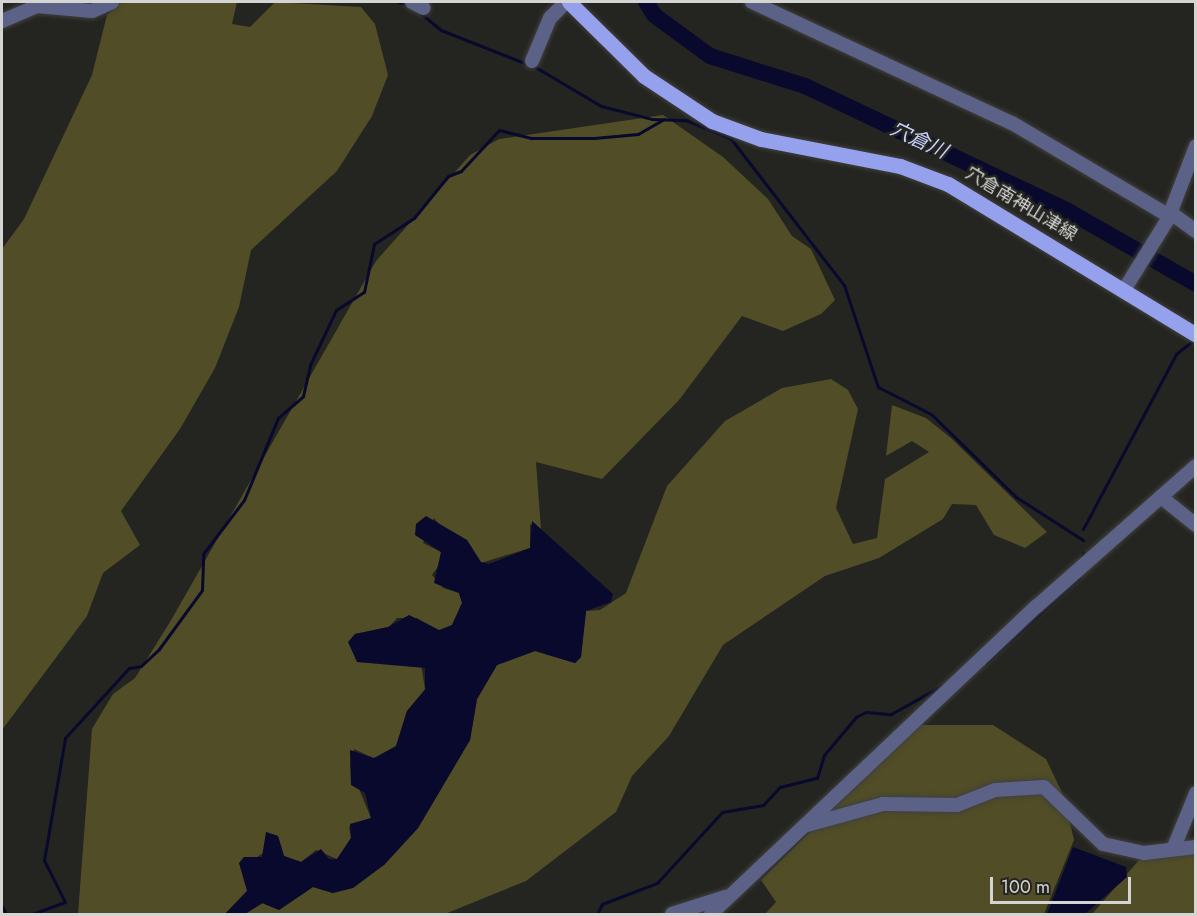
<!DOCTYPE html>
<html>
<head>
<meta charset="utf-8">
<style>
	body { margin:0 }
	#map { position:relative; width:1197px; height:916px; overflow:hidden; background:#242421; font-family:Jost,"Noto Sans JP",sans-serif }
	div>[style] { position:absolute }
	.green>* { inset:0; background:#504d27 }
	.water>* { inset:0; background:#09092d }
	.stream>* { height:3px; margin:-1.5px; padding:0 1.5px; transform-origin:1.5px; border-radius:1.5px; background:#09092d }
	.river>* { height:16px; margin:-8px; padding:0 8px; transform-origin:8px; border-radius:8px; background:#09092d }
	.roads { filter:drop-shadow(0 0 2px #40403d) drop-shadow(0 0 2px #40403d) }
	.minor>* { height:14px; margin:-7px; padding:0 7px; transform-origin:7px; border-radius:7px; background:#5c6287 }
	.major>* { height:15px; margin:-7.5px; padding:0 7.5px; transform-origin:7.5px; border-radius:7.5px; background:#95a1ec }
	span { translate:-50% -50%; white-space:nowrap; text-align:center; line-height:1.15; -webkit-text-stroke:5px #242421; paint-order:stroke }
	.street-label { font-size:18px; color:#d4d4d2 }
	.water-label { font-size:20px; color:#c8d0fb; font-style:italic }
	.frame { position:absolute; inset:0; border:3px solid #d4d4d2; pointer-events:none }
	.scale { position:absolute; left:990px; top:877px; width:141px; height:27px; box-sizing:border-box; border:3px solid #d4d4d2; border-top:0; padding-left:8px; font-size:18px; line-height:21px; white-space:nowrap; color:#d4d4d2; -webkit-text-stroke:4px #242421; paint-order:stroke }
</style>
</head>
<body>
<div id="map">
	<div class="green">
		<div style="clip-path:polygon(121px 2px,237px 2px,232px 24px,250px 27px,275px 2px,361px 7px,375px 24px,388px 75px,372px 116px,337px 171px,251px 250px,239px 307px,215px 368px,180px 429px,121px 511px,140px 545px,103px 573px,87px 616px,2px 730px,2px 249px,24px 219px,92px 75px,107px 15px)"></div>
		<div style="clip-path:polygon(663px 115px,723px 157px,768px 199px,792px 236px,811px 249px,835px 300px,821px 314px,783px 331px,742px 316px,679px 400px,602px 479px,536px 462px,541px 529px,530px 524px,530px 548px,481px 563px,467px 540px,444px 530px,434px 518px,423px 543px,441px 552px,442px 561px,432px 575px,443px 588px,459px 593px,462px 603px,452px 625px,440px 631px,417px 618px,397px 618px,389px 627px,355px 634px,357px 662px,421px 664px,425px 689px,407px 711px,396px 746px,386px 755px,373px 758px,354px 749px,350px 767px,371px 818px,349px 827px,351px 838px,337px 859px,316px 850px,301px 862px,284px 856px,278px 836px,266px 832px,266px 851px,253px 860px,247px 891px,225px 914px,78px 914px,92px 729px,113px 694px,135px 678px,170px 622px,376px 261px,470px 155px,499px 139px)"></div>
		<div style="clip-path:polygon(831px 379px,848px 390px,858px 409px,836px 508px,853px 544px,877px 538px,885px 479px,929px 452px,912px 441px,886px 456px,892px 405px,926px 418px,951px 438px,1047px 532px,1025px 548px,994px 535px,976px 505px,952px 504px,943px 519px,879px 558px,825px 576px,723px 645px,669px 736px,632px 776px,616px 812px,526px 881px,445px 914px,245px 914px,263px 903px,279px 910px,313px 887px,333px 893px,384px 865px,418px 828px,470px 740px,477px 699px,497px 665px,535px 651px,575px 663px,581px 657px,586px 611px,600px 610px,626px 593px,667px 486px,725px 421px,782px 388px)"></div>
		<div style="clip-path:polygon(919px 725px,993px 725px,1046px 759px,1064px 797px,1074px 840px,1044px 914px,765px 914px,776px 902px,761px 880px)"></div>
		<div style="clip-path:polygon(1183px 850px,1195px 852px,1195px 914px,1092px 914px,1140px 859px)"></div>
	</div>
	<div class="water">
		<div style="clip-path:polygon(426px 516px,467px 540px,481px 562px,489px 564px,530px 548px,532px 521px,613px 594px,611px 602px,586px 611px,581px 657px,575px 663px,535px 651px,497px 665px,477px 699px,470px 740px,418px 828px,384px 865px,353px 888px,333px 893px,313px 887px,279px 910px,262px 903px,245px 914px,225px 914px,247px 891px,239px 863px,244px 857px,262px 857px,266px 832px,278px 836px,284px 856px,301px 862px,321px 849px,329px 859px,337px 859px,351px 838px,350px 824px,371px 818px,365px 793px,351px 785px,350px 750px,374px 758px,396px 746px,407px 711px,425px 690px,425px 668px,357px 662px,348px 642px,355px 634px,388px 627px,409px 615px,439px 630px,452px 625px,462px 603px,459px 593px,434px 583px,441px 552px,415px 535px,416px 524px)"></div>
		<div style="clip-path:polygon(1073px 847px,1126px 867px,1127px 877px,1085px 914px,1047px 914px)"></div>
	</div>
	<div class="stream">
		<div style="left:398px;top:2px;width:9px;rotate:13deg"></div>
		<div style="left:420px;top:13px;width:27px;rotate:39deg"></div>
		<div style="left:441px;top:30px;width:103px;rotate:21.6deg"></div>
		<div style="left:537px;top:68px;width:74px;rotate:30.7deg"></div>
		<div style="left:601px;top:106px;width:53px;rotate:14.3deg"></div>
		<div style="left:652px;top:119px;width:34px;rotate:2deg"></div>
		<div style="left:686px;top:120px;width:49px;rotate:22.9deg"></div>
		<div style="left:731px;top:139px;width:185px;rotate:52.3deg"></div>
		<div style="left:844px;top:285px;width:108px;rotate:71.6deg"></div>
		<div style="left:878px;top:387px;width:59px;rotate:27deg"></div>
		<div style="left:931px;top:414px;width:119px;rotate:44.3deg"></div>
		<div style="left:1016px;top:497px;width:80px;rotate:32.7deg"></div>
		<div style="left:1083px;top:529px;width:198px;rotate:-62deg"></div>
		<div style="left:1176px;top:354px;width:19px;rotate:-39deg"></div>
		<div style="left:1081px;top:561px;width:9px;rotate:-77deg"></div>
		<div style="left:986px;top:663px;width:126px;rotate:-42.4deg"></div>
		<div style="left:2px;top:906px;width:9px;rotate:63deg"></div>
		<div style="left:32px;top:914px;width:35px;rotate:-20deg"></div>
		<div style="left:65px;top:902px;width:47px;rotate:-116.6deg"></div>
		<div style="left:44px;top:860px;width:124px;rotate:-80.2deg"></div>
		<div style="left:65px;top:738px;width:95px;rotate:-47.6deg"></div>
		<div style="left:129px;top:668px;width:12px;rotate:-9deg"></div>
		<div style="left:141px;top:666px;width:25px;rotate:-43deg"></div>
		<div style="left:159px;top:649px;width:73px;rotate:-53.9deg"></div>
		<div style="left:202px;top:590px;width:36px;rotate:-88deg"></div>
		<div style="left:203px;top:554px;width:68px;rotate:-52.8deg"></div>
		<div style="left:244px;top:500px;width:89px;rotate:-67.5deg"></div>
		<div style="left:278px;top:418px;width:33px;rotate:-41deg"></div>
		<div style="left:303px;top:396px;width:32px;rotate:-77deg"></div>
		<div style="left:310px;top:365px;width:61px;rotate:-64.7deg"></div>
		<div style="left:336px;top:310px;width:33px;rotate:-33deg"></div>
		<div style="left:364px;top:292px;width:49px;rotate:-78.2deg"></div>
		<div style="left:374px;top:244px;width:48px;rotate:-33deg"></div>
		<div style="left:414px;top:218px;width:54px;rotate:-51deg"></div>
		<div style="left:448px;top:176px;width:14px;rotate:-21deg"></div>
		<div style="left:461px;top:171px;width:56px;rotate:-47.2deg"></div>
		<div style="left:499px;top:130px;width:34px;rotate:14deg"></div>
		<div style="left:532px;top:138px;width:62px"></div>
		<div style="left:594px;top:138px;width:44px;rotate:-5.2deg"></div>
		<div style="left:638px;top:134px;width:30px;rotate:-30deg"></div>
		<div style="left:597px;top:914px;width:11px;rotate:-63deg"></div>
		<div style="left:602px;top:904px;width:59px;rotate:-20.9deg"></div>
		<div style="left:657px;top:883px;width:96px;rotate:-47.5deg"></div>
		<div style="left:722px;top:812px;width:42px;rotate:-9.7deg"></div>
		<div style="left:763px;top:805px;width:25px;rotate:-47deg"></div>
		<div style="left:780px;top:787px;width:38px;rotate:-14deg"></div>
		<div style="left:817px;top:778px;width:24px;rotate:-73deg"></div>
		<div style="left:824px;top:755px;width:50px;rotate:-49.9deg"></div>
		<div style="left:856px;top:717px;width:11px;rotate:-27deg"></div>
		<div style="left:866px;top:712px;width:25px;rotate:5deg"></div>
		<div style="left:891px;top:714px;width:68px;rotate:-29.2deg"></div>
	</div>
	<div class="river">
		<div style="left:646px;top:2px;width:15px;rotate:58deg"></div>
		<div style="left:654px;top:15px;width:69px;rotate:36.2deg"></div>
		<div style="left:710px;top:56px;width:100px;rotate:17.5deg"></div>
		<div style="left:805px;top:86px;width:291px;rotate:25.4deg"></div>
		<div style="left:1068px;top:211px;width:147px;rotate:29.7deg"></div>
	</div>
	<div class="roads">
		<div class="minor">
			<div style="left:412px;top:2px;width:13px;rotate:27deg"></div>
			<div style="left:752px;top:2px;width:287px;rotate:25deg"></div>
			<div style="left:1012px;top:123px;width:182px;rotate:30.6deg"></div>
			<div style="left:2px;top:21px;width:38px;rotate:-23deg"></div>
			<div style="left:37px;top:6px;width:55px;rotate:5.2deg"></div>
			<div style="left:92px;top:11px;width:22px;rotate:-24deg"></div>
			<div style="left:532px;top:61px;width:47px;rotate:-67.3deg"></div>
			<div style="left:550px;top:18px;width:23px;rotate:-45deg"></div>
			<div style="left:1171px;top:213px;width:31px;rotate:36deg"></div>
			<div style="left:1124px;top:290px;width:84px;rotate:-58.2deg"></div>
			<div style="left:1168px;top:219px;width:78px;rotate:-69deg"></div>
			<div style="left:1161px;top:497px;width:45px;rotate:38.7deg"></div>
			<div style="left:807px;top:825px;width:79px;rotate:-15.4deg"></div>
			<div style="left:883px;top:804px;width:74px;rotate:0.8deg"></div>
			<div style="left:957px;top:805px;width:41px;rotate:-21.5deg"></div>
			<div style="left:995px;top:790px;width:49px;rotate:-3.5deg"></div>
			<div style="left:1044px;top:787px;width:82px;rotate:44deg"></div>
			<div style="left:1103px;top:844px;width:42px;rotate:12.4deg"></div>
			<div style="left:1144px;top:853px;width:52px;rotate:-6.6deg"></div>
			<div style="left:1174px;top:847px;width:58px;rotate:-67.8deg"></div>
			<div style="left:672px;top:914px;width:56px;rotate:-17.8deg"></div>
			<div style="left:711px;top:914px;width:448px;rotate:-43.4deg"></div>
			<div style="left:1037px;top:606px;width:212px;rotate:-41.4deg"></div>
		</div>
		<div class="major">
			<div style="left:569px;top:2px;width:105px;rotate:44.6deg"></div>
			<div style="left:644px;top:76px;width:82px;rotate:33.5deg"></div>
			<div style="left:712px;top:121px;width:52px;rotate:20.2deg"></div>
			<div style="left:761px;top:139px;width:142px;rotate:11deg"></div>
			<div style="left:900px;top:166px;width:51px;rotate:20.6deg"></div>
			<div style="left:948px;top:184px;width:290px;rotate:31.3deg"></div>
		</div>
	</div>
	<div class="street-label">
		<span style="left:1021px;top:204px;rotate:31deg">穴倉南神山津線</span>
	</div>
	<div class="water-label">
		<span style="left:919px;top:140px;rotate:25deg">穴倉川</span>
	</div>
	<div class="frame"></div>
	<div class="scale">100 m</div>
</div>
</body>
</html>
